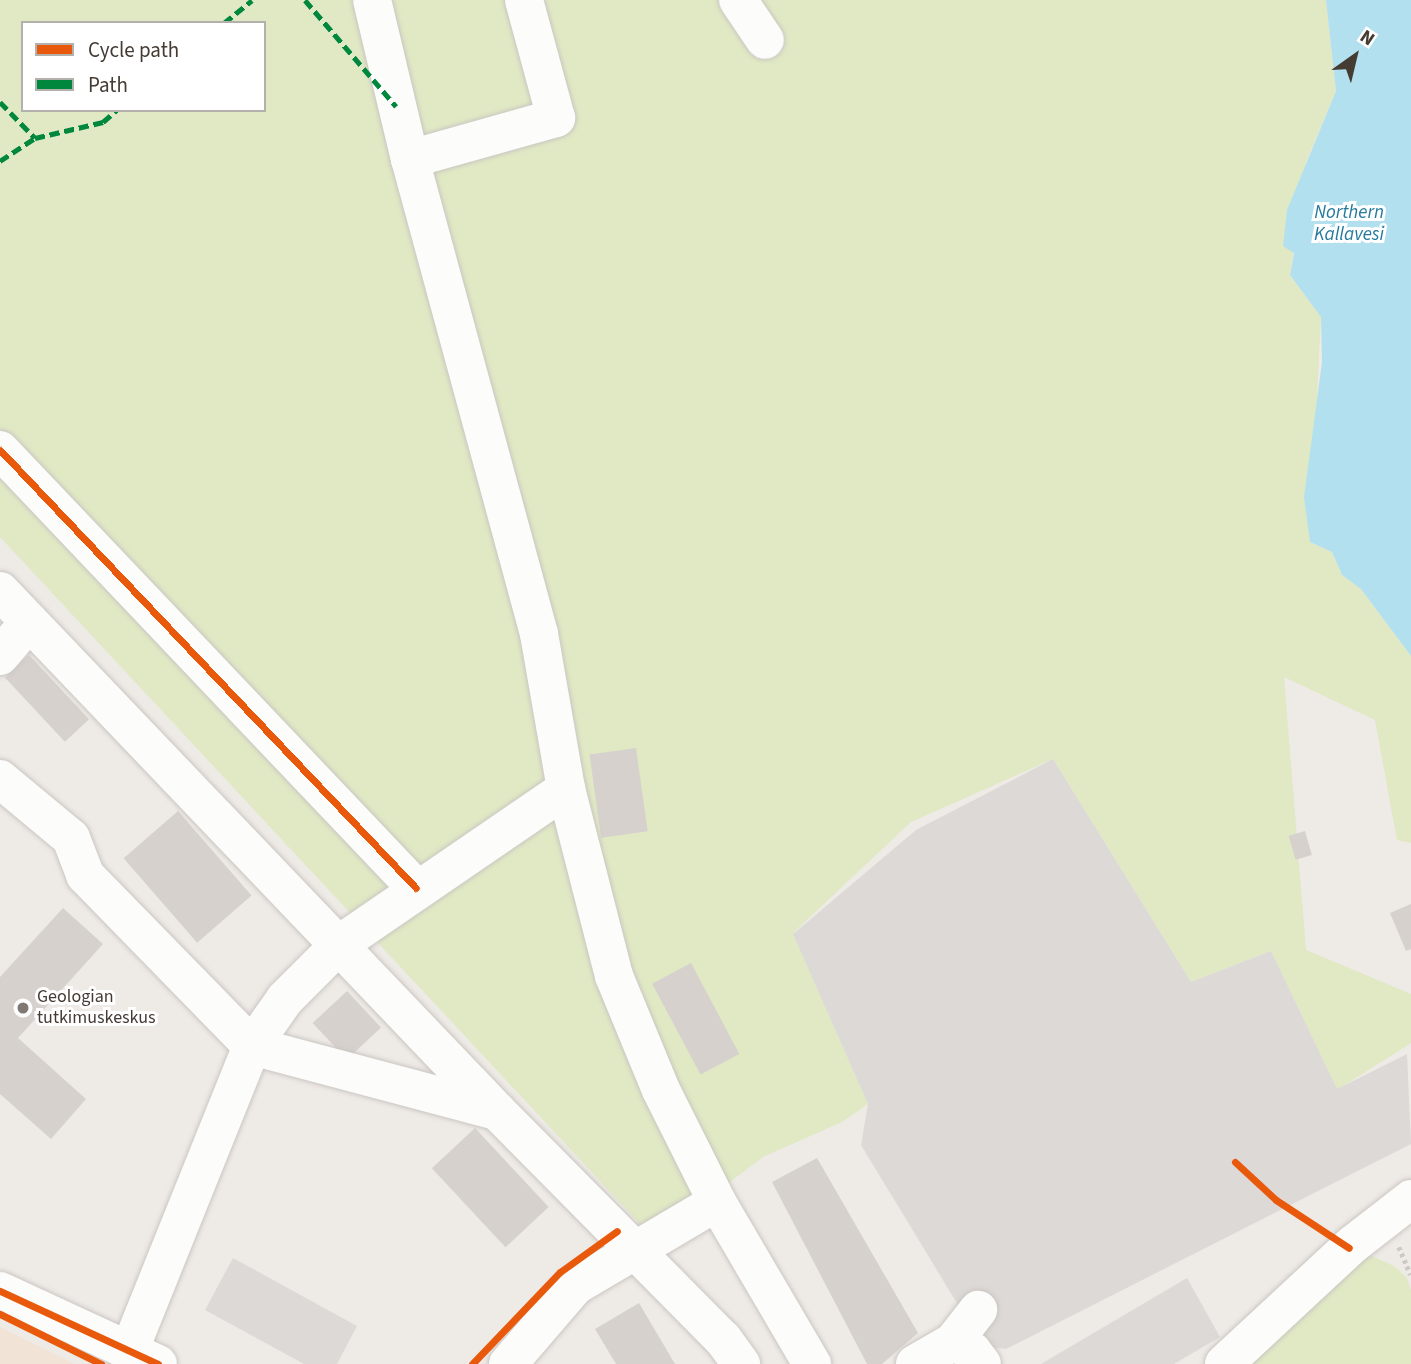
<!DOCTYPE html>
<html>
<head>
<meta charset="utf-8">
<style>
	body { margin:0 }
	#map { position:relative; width:1411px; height:1364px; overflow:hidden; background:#eeeae6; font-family:"Source Sans 3",sans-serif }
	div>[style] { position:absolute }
	.commercial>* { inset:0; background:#f2e3d7 }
	.green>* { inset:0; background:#e0e9c4 }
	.parking>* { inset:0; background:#ddd9d6 }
	.water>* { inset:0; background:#b3e0ef }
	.building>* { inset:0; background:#d6d1cd; transform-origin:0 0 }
	.path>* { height:4.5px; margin-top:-2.25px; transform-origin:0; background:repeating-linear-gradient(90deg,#cdc9c6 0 3.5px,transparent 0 7px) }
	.roads { filter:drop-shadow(0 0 2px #cbc6c2) drop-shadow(0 0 2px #cbc6c2) }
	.minor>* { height:38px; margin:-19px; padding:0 19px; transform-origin:19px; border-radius:19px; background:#fcfcfb }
	.quiet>* { height:5px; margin-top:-2.5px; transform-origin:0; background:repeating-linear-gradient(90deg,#00873e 0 10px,transparent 0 15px) }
	.cycleway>* { height:7px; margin:-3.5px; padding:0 3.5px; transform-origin:3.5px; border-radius:3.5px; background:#e8590c }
	.dots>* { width:19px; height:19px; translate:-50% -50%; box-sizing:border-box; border:4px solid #fff; border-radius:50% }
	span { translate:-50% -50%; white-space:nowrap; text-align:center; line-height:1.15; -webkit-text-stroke:6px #fff; paint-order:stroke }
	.poi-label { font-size:18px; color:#443b33 }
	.left { translate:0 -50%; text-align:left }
	.water-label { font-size:19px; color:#257a9c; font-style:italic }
	.legend { position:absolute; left:21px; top:21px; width:245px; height:91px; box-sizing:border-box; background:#fff; border:2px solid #b4b1ad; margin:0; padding:9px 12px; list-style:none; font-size:21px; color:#443b33 }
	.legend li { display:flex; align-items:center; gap:14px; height:35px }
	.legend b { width:35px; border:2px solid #b4b1ad }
	.north { position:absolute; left:1320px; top:21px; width:70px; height:70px; -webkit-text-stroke:5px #fff; paint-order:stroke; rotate:34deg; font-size:19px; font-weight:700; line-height:28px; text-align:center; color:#443b33 }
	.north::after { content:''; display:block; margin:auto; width:24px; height:32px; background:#443b33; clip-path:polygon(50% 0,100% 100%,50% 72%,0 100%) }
</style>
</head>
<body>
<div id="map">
	<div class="commercial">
		<div style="clip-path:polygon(0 1327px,75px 1364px,0 1364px)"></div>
	</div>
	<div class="green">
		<div style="clip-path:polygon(evenodd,0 0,1326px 0,1336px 91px,1306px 162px,1290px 275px,1321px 317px,1310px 542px,1332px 552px,1342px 575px,1361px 589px,1411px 656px,1411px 843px,1397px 840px,1375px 720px,1284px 677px,1306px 950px,1411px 994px,1411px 1043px,1337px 1090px,1271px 951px,1191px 982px,1053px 759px,911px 822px,793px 933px,868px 1104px,842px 1122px,763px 1157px,654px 1239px,0 537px,0 0,23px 23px,264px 23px,264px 110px,23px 110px,23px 23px)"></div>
		<div style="clip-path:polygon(1367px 1254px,1394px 1266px,1407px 1278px,1411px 1290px,1411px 1364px,1236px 1364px)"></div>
	</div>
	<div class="parking">
		<div style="clip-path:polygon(1053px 759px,1191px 982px,1271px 951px,1337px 1089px,1407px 1054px,1411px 1144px,1006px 1349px,983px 1346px,861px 1145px,868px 1104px,793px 934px,916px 830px)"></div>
		<div style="clip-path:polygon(233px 1258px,357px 1326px,337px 1364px,304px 1364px,205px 1310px)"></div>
		<div style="clip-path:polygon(1187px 1278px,1220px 1337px,1174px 1364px,1041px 1364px)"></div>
	</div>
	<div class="water">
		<div style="clip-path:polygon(1326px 0,1411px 0,1411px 656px,1361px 589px,1342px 575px,1332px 552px,1310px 542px,1304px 497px,1322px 362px,1321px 317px,1290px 275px,1294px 253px,1283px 246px,1287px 210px,1336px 91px)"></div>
	</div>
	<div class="building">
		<div style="left:29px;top:655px;width:88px;height:33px;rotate:47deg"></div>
		<div style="left:636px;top:748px;width:84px;height:47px;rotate:82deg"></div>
		<div style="left:178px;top:811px;width:112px;height:72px;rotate:49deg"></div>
		<div style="left:1305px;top:831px;width:25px;height:17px;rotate:74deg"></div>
		<div style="clip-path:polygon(1411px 904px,1411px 949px,1406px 951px,1390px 913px)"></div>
		<div style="clip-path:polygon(63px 908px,103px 944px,18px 1038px,86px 1099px,51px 1139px,0 1094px,0 977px)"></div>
		<div style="left:691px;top:963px;width:103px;height:44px;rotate:62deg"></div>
		<div style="left:347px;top:991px;width:50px;height:47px;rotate:47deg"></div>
		<div style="left:475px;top:1128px;width:108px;height:59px;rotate:47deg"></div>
		<div style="clip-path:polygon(817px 1158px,918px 1333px,882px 1364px,867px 1364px,772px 1182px)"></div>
		<div style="clip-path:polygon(639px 1303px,675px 1364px,616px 1364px,595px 1329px)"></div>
	</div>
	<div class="path">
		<div style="left:1399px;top:1247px;width:30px;rotate:67deg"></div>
	</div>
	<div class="roads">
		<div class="minor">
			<div style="left:372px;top:0;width:163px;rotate:76.6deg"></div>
			<div style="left:410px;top:159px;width:492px;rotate:74.8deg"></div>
			<div style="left:539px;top:634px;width:157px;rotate:80.1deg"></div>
			<div style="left:566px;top:789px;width:193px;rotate:75.6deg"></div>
			<div style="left:614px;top:976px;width:123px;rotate:67.6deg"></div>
			<div style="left:661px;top:1090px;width:125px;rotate:63.4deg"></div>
			<div style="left:717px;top:1202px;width:188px;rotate:59.6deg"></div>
			<div style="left:738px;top:0;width:48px;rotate:56deg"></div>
			<div style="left:410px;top:159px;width:152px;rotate:-15.7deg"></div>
			<div style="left:556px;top:118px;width:122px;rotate:-105.2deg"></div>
			<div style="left:0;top:450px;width:604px;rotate:46.48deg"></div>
			<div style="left:0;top:591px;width:719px;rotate:46.3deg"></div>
			<div style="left:497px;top:1111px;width:321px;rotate:45.3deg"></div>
			<div style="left:723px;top:1339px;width:31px;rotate:54deg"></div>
			<div style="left:0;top:656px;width:45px;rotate:-49.5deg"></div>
			<div style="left:0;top:779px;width:92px;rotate:39.7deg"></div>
			<div style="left:71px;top:838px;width:40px;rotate:69deg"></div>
			<div style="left:85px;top:875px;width:239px;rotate:45.7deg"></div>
			<div style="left:252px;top:1046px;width:253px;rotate:14.9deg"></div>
			<div style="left:0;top:1291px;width:174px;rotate:24.8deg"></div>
			<div style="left:953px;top:1342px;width:21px;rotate:25deg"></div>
			<div style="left:972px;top:1351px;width:16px;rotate:52deg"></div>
			<div style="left:130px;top:1349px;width:327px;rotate:-68.1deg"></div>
			<div style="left:252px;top:1046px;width:57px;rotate:-54.9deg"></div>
			<div style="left:285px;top:999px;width:79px;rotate:-45deg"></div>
			<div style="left:341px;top:943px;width:273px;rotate:-34.4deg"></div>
			<div style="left:508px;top:1364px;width:103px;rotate:-49.3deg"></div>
			<div style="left:575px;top:1286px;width:165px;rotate:-30.6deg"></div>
			<div style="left:915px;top:1364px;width:44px;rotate:-30.1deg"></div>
			<div style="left:953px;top:1342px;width:41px;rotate:-52deg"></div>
			<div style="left:1224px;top:1364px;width:175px;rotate:-42.9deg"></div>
			<div style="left:1352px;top:1245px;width:75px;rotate:-37.9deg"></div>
		</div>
	</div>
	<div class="quiet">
		<div style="left:305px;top:0;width:140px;rotate:49.4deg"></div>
		<div style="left:224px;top:23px;width:36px;rotate:-39deg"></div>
		<div style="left:0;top:102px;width:50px;rotate:45.8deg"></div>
		<div style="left:0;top:161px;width:42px;rotate:-33.3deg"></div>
		<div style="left:35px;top:138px;width:70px;rotate:-13.2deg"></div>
		<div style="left:103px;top:122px;width:18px;rotate:-41deg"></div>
	</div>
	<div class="cycleway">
		<div style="left:0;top:450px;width:604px;rotate:46.48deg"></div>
		<div style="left:1235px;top:1162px;width:56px;rotate:42.8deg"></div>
		<div style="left:1276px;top:1200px;width:87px;rotate:33.3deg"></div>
		<div style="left:0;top:1291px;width:174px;rotate:24.8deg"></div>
		<div style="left:0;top:1314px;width:113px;rotate:26.3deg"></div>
		<div style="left:472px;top:1364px;width:127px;rotate:-46.3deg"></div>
		<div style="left:560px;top:1272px;width:70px;rotate:-35.7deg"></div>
	</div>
	<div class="dots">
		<div style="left:23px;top:1008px;background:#807872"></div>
	</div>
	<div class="poi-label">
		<span class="left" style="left:37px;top:1008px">Geologian<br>tutkimuskeskus</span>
	</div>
	<div class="water-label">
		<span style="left:1349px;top:224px">Northern<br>Kallavesi</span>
	</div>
	<ul class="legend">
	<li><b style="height:9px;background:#e8590c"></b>Cycle path</li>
	<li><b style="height:9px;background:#00873e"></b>Path</li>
	</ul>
	<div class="north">N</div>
</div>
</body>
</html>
